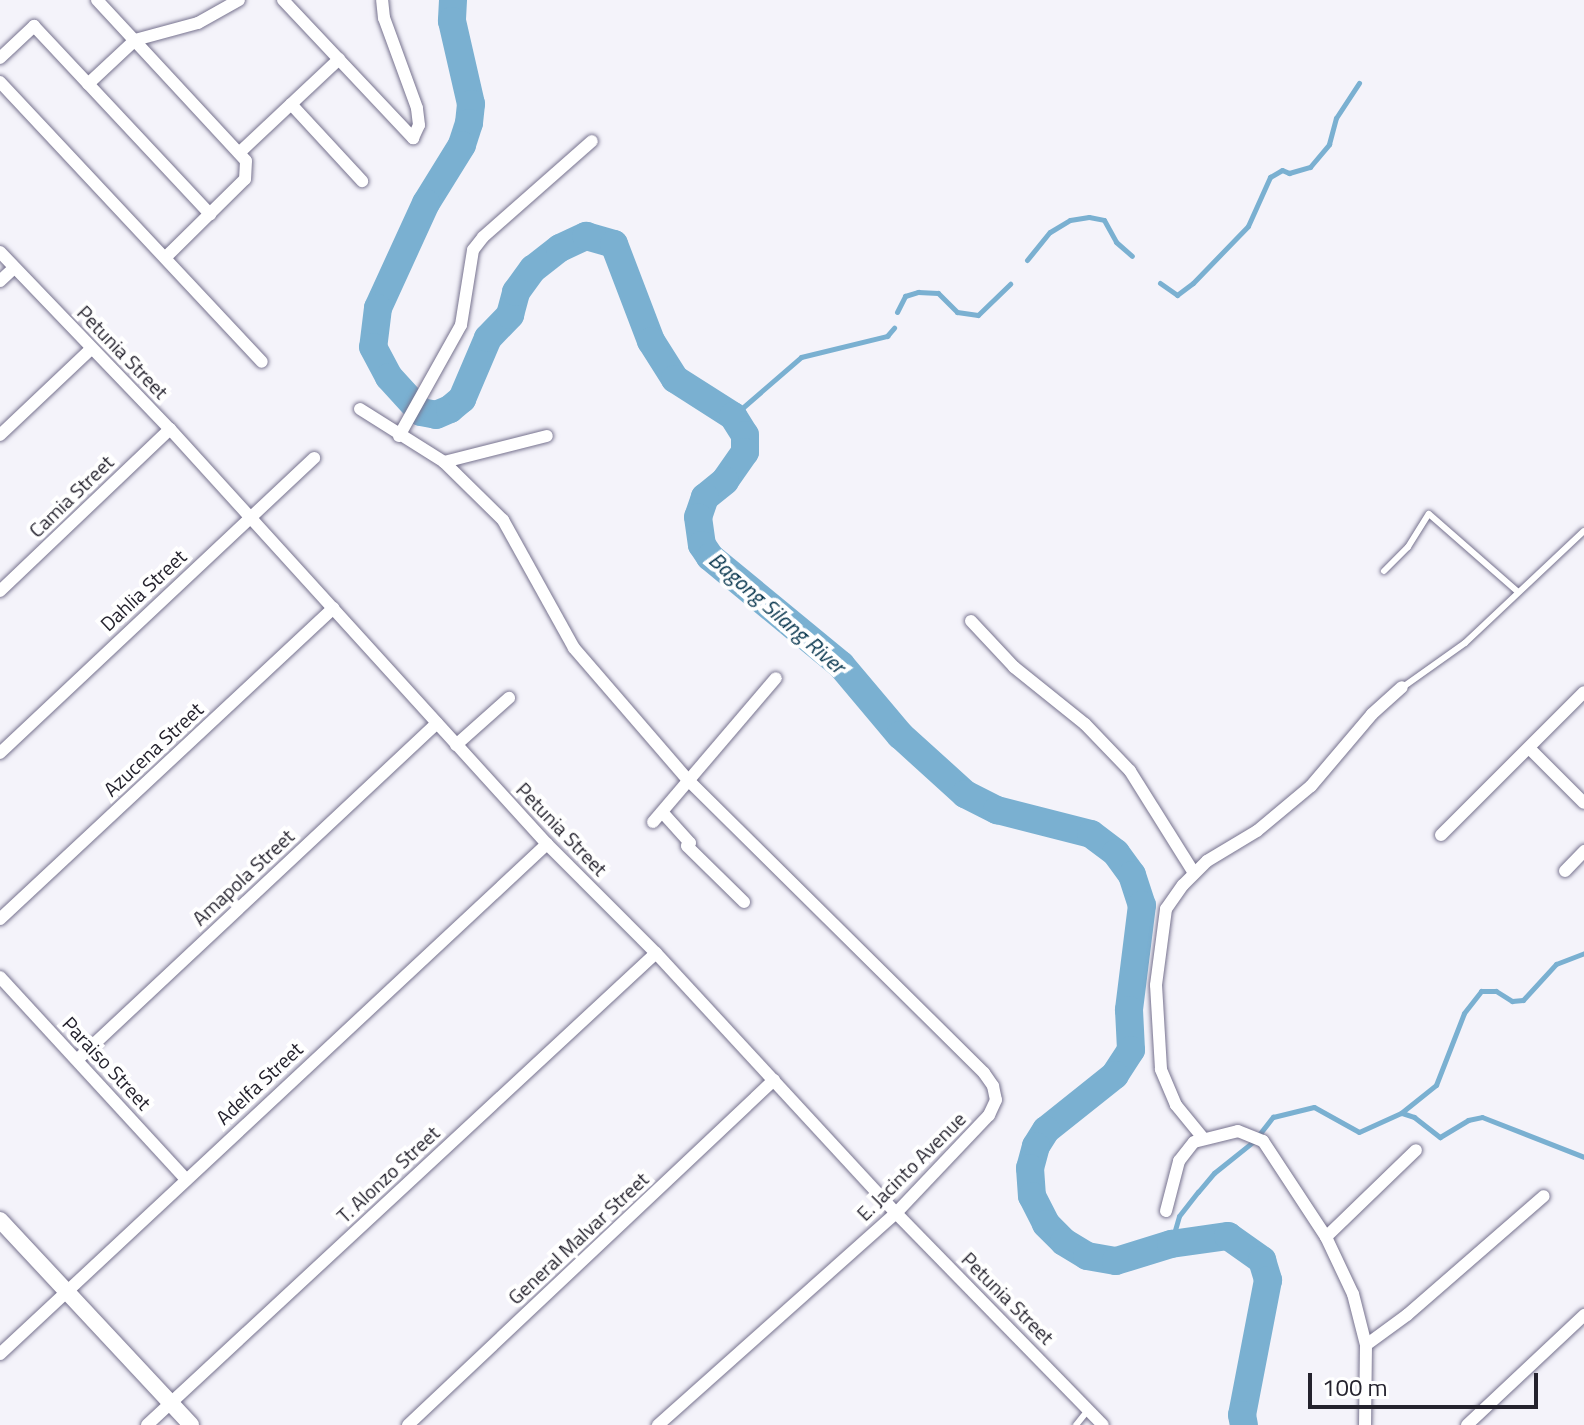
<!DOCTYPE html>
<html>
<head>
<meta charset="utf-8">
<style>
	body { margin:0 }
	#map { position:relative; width:1584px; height:1425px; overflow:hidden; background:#f4f3fa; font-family:"Titillium Web",sans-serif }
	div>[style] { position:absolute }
	.stream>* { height:5px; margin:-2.5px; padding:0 2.5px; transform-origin:2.5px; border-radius:2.5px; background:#7ab0d1 }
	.river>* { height:28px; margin:-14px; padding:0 14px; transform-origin:14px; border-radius:14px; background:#7ab0d1 }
	.roads { filter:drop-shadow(0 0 2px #76728e) drop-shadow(0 0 2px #76728e) }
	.service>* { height:6px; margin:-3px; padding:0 3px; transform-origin:3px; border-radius:3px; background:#fff }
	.minor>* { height:12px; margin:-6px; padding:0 6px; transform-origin:6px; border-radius:6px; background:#fff }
	.tertiary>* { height:16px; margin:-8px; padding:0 8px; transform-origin:8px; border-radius:8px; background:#fff }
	span { translate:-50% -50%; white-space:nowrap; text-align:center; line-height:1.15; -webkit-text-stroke:8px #fff; paint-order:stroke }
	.street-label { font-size:20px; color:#24222d }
	.water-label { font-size:22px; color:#03324a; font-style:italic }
	.scale { position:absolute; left:1308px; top:1373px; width:230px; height:36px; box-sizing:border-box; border:4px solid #24222d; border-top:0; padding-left:10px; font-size:24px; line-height:28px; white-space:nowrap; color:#24222d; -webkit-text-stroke:6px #fff; paint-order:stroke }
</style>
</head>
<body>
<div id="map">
	<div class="stream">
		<div style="left:1027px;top:260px;width:36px;rotate:-51deg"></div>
		<div style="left:1050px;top:232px;width:23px;rotate:-31deg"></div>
		<div style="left:1070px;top:220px;width:19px;rotate:-9deg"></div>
		<div style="left:1089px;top:217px;width:15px;rotate:11deg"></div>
		<div style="left:1104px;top:220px;width:25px;rotate:61deg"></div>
		<div style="left:1116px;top:242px;width:21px;rotate:41deg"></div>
		<div style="left:1160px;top:283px;width:21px;rotate:35deg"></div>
		<div style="left:1177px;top:295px;width:20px;rotate:-37deg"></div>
		<div style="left:1193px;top:283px;width:79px;rotate:-46deg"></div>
		<div style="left:1248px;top:226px;width:54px;rotate:-65.8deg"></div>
		<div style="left:1270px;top:177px;width:14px;rotate:-30deg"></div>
		<div style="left:1282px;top:170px;width:8px;rotate:23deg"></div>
		<div style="left:1289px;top:173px;width:22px;rotate:-16deg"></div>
		<div style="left:1310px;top:167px;width:30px;rotate:-50deg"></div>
		<div style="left:1329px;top:144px;width:27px;rotate:-75deg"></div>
		<div style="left:1336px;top:118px;width:42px;rotate:-56.7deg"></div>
		<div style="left:897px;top:312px;width:18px;rotate:-63deg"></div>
		<div style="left:905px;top:296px;width:14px;rotate:-17deg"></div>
		<div style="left:918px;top:292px;width:20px;rotate:3deg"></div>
		<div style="left:938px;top:293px;width:27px;rotate:45deg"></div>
		<div style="left:957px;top:312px;width:21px;rotate:8deg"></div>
		<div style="left:978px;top:315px;width:45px;rotate:-44.1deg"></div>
		<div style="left:733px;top:416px;width:90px;rotate:-40.9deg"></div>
		<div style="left:801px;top:357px;width:89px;rotate:-13.7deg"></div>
		<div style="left:887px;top:336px;width:11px;rotate:-49deg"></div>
		<div style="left:1402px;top:1113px;width:13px;rotate:18deg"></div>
		<div style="left:1414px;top:1117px;width:33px;rotate:38deg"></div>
		<div style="left:1440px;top:1137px;width:33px;rotate:-31deg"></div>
		<div style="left:1468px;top:1120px;width:14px;rotate:-12deg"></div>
		<div style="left:1482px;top:1117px;width:110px;rotate:21.4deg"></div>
		<div style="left:1171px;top:1244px;width:29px;rotate:-74deg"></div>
		<div style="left:1179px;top:1216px;width:31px;rotate:-52deg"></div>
		<div style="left:1198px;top:1192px;width:25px;rotate:-50deg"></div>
		<div style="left:1214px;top:1173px;width:51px;rotate:-38.7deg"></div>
		<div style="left:1254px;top:1141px;width:31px;rotate:-52deg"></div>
		<div style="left:1273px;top:1117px;width:42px;rotate:-13.7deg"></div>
		<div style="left:1314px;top:1107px;width:51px;rotate:29.1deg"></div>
		<div style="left:1359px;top:1132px;width:46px;rotate:-24.3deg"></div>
		<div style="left:1401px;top:1113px;width:45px;rotate:-38.7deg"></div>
		<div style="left:1436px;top:1085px;width:77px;rotate:-68.7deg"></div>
		<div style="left:1464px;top:1013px;width:28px;rotate:-52deg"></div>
		<div style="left:1481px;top:991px;width:15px"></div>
		<div style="left:1496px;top:991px;width:19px;rotate:32deg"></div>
		<div style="left:1512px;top:1001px;width:11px;rotate:-5deg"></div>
		<div style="left:1523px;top:1000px;width:49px;rotate:-47.5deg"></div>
		<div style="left:1556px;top:964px;width:30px;rotate:-21deg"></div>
	</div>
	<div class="river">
		<div style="left:453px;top:0;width:21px;rotate:93deg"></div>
		<div style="left:452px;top:21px;width:85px;rotate:77.1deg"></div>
		<div style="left:471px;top:104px;width:19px;rotate:96deg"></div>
		<div style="left:469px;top:123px;width:23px;rotate:108deg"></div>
		<div style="left:462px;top:145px;width:68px;rotate:121.8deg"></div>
		<div style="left:426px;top:203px;width:115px;rotate:114.6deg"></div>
		<div style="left:378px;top:308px;width:39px;rotate:97deg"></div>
		<div style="left:373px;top:347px;width:34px;rotate:62deg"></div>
		<div style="left:389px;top:377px;width:47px;rotate:47.6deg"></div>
		<div style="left:421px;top:412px;width:15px;rotate:11deg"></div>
		<div style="left:436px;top:415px;width:15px;rotate:-23deg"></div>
		<div style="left:450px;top:409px;width:16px;rotate:-40deg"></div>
		<div style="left:462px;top:399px;width:66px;rotate:-66.9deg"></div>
		<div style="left:488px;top:338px;width:32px;rotate:-46deg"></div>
		<div style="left:510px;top:315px;width:24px;rotate:-75deg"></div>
		<div style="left:516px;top:292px;width:29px;rotate:-54deg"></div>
		<div style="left:533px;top:269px;width:34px;rotate:-38deg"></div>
		<div style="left:560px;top:248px;width:29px;rotate:-25deg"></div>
		<div style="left:586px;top:236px;width:29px;rotate:16deg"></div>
		<div style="left:614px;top:244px;width:104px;rotate:69.1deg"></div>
		<div style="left:651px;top:341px;width:45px;rotate:57.7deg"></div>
		<div style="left:675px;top:379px;width:69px;rotate:32.5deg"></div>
		<div style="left:733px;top:416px;width:22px;rotate:58deg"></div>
		<div style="left:745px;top:435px;width:17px;rotate:90deg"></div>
		<div style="left:745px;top:452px;width:35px;rotate:125deg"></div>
		<div style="left:725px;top:481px;width:26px;rotate:141deg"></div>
		<div style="left:705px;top:497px;width:21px;rotate:109deg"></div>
		<div style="left:698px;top:517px;width:28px;rotate:82deg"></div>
		<div style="left:702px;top:545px;width:14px;rotate:56deg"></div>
		<div style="left:710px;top:557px;width:170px;rotate:39.5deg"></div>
		<div style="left:841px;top:665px;width:92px;rotate:49.9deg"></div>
		<div style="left:900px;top:735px;width:88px;rotate:42.2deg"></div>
		<div style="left:965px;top:794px;width:36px;rotate:27deg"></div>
		<div style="left:997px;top:810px;width:97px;rotate:14.3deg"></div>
		<div style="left:1091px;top:834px;width:31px;rotate:37deg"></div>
		<div style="left:1116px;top:853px;width:27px;rotate:54deg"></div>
		<div style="left:1132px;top:875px;width:32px;rotate:72deg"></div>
		<div style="left:1142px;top:905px;width:106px;rotate:97.1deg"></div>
		<div style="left:1129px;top:1010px;width:40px;rotate:87.1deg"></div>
		<div style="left:1131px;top:1050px;width:30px;rotate:123deg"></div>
		<div style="left:1115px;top:1075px;width:88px;rotate:141.4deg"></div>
		<div style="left:1046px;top:1130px;width:19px;rotate:122deg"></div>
		<div style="left:1036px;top:1146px;width:23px;rotate:105deg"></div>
		<div style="left:1030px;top:1168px;width:28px;rotate:86deg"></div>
		<div style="left:1032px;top:1196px;width:31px;rotate:63deg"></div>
		<div style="left:1046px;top:1224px;width:25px;rotate:45deg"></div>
		<div style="left:1064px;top:1242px;width:27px;rotate:31deg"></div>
		<div style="left:1087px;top:1256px;width:29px;rotate:10deg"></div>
		<div style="left:1116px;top:1261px;width:58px;rotate:-17.2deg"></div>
		<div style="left:1171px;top:1244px;width:58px;rotate:-8deg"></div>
		<div style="left:1228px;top:1236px;width:42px;rotate:35.2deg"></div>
		<div style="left:1262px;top:1260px;width:21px;rotate:73deg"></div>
		<div style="left:1268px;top:1280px;width:137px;rotate:100.9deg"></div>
		<div style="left:1242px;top:1415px;width:10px;rotate:79deg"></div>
	</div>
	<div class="roads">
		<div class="service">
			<div style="left:1384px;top:571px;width:34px;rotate:-45deg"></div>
			<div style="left:1408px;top:547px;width:39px;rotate:-58deg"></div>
			<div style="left:1429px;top:514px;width:118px;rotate:41.2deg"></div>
			<div style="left:1403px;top:687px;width:76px;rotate:-35.4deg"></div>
			<div style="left:1465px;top:643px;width:163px;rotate:-43.3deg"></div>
			<div style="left:1076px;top:1425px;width:21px;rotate:-51deg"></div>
		</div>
		<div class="minor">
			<div style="left:97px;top:0;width:219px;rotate:47.2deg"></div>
			<div style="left:246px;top:161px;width:18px;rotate:93deg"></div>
			<div style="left:245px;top:179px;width:112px;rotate:135.4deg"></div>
			<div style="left:283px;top:0;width:190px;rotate:46.7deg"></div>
			<div style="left:413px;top:138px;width:14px;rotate:-65deg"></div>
			<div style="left:419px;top:125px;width:17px;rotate:-97deg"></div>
			<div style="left:417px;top:108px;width:96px;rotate:-110.1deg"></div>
			<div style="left:384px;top:18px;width:18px;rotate:-96deg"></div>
			<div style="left:0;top:58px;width:47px;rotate:-43.3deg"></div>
			<div style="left:34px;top:26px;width:258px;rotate:46.9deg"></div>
			<div style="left:0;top:82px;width:383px;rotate:46.9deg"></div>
			<div style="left:88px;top:84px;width:64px;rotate:-43.1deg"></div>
			<div style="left:135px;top:40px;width:65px;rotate:-15.1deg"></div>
			<div style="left:198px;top:23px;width:47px;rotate:-29.3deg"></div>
			<div style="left:291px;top:104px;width:105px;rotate:47.3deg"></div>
			<div style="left:240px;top:152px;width:136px;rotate:-43.2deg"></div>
			<div style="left:0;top:252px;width:245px;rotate:46.2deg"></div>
			<div style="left:170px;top:429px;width:561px;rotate:47.75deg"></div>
			<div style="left:547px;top:844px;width:154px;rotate:45deg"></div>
			<div style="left:656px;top:953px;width:354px;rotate:47.3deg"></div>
			<div style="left:896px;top:1213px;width:296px;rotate:45.7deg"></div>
			<div style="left:0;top:281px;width:19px;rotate:-43deg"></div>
			<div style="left:360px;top:409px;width:99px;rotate:32.2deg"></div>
			<div style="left:444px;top:462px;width:106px;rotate:-14.2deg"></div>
			<div style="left:0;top:435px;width:125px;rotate:-43.4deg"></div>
			<div style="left:399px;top:436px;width:127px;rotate:-60.8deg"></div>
			<div style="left:461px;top:325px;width:76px;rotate:-80.9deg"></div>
			<div style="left:473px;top:250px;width:16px;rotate:-52deg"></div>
			<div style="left:483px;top:237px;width:145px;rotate:-41.4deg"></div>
			<div style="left:444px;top:462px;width:83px;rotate:44.5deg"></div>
			<div style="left:503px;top:520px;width:146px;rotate:61deg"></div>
			<div style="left:574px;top:648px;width:173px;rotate:49.2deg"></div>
			<div style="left:687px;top:779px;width:418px;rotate:44.7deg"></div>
			<div style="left:984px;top:1073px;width:16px;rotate:55deg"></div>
			<div style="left:993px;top:1086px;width:14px;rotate:78deg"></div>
			<div style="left:996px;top:1100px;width:17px;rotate:115deg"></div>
			<div style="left:989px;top:1115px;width:135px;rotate:133.5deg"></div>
			<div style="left:896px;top:1213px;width:319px;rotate:138.3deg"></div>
			<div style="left:0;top:591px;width:235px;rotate:-43.6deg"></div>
			<div style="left:971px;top:621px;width:63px;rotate:46.9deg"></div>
			<div style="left:1014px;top:667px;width:91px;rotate:38.8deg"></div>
			<div style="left:1085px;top:724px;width:65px;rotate:46.2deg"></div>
			<div style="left:1130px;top:771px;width:120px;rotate:57.9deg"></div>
			<div style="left:456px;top:745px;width:71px;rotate:-41.6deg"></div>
			<div style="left:1530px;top:749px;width:76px;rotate:45deg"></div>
			<div style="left:0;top:753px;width:431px;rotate:-43.2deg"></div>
			<div style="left:663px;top:813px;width:40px;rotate:48deg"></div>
			<div style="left:690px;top:843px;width:4px;rotate:135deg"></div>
			<div style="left:687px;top:846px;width:80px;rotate:44.5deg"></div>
			<div style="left:653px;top:822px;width:189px;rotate:-49.5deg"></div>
			<div style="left:1441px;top:835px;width:202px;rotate:-45deg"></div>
			<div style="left:1565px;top:871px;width:28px;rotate:-46deg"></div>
			<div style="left:0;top:919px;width:456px;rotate:-43deg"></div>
			<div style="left:0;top:977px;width:273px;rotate:47.4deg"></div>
			<div style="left:77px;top:1060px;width:493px;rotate:-43.1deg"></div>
			<div style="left:1203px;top:1138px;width:43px;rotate:-129.3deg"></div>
			<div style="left:1176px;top:1105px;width:39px;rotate:-113deg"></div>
			<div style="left:1161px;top:1069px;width:84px;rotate:-93.4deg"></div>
			<div style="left:1156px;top:985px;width:77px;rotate:-82.5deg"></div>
			<div style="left:1166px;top:909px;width:29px;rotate:-55deg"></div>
			<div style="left:1183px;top:885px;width:34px;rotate:-45deg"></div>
			<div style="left:1207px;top:861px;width:58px;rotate:-31deg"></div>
			<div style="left:1257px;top:831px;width:70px;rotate:-39.8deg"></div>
			<div style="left:1311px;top:786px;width:94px;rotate:-49.7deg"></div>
			<div style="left:1372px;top:714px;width:40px;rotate:-42deg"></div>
			<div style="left:1166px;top:1211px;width:52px;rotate:-75.4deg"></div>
			<div style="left:1179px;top:1161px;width:24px;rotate:-52deg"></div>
			<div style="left:1194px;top:1142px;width:45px;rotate:-14deg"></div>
			<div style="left:1238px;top:1131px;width:27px;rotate:22deg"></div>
			<div style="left:1263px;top:1141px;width:115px;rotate:56.7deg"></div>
			<div style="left:1326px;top:1237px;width:63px;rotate:64.7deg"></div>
			<div style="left:1353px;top:1294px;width:53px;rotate:75.7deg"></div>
			<div style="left:1366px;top:1345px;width:80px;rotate:90.7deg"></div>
			<div style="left:1326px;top:1237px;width:125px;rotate:-44deg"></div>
			<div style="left:1366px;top:1345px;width:51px;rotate:-36.2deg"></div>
			<div style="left:1407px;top:1315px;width:181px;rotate:-41deg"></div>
			<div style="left:0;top:1354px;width:748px;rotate:-43deg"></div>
			<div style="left:147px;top:1425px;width:694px;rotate:-42.84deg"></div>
			<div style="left:408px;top:1425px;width:503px;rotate:-43.31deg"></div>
			<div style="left:1467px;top:1425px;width:161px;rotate:-43.2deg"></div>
		</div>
		<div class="tertiary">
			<div style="left:0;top:1220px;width:280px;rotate:47deg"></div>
		</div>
	</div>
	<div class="street-label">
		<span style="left:123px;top:352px;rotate:46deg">Petunia Street</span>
		<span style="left:71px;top:496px;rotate:-44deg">Camia Street</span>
		<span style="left:143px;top:590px;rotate:-43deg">Dahlia Street</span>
		<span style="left:153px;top:749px;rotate:-43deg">Azucena Street</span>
		<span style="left:562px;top:829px;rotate:46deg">Petunia Street</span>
		<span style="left:243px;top:877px;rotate:-43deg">Amapola Street</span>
		<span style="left:107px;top:1063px;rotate:47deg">Paraiso Street</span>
		<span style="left:259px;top:1083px;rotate:-43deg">Adelfa Street</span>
		<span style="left:911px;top:1166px;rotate:-45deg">E. Jacinto Avenue</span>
		<span style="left:388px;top:1174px;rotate:-43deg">T. Alonzo Street</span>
		<span style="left:578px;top:1238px;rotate:-43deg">General Malvar Street</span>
		<span style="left:1008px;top:1298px;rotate:45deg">Petunia Street</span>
	</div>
	<div class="water-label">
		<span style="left:777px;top:613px;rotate:41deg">Bagong Silang River</span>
	</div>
	<div class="scale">100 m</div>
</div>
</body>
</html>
